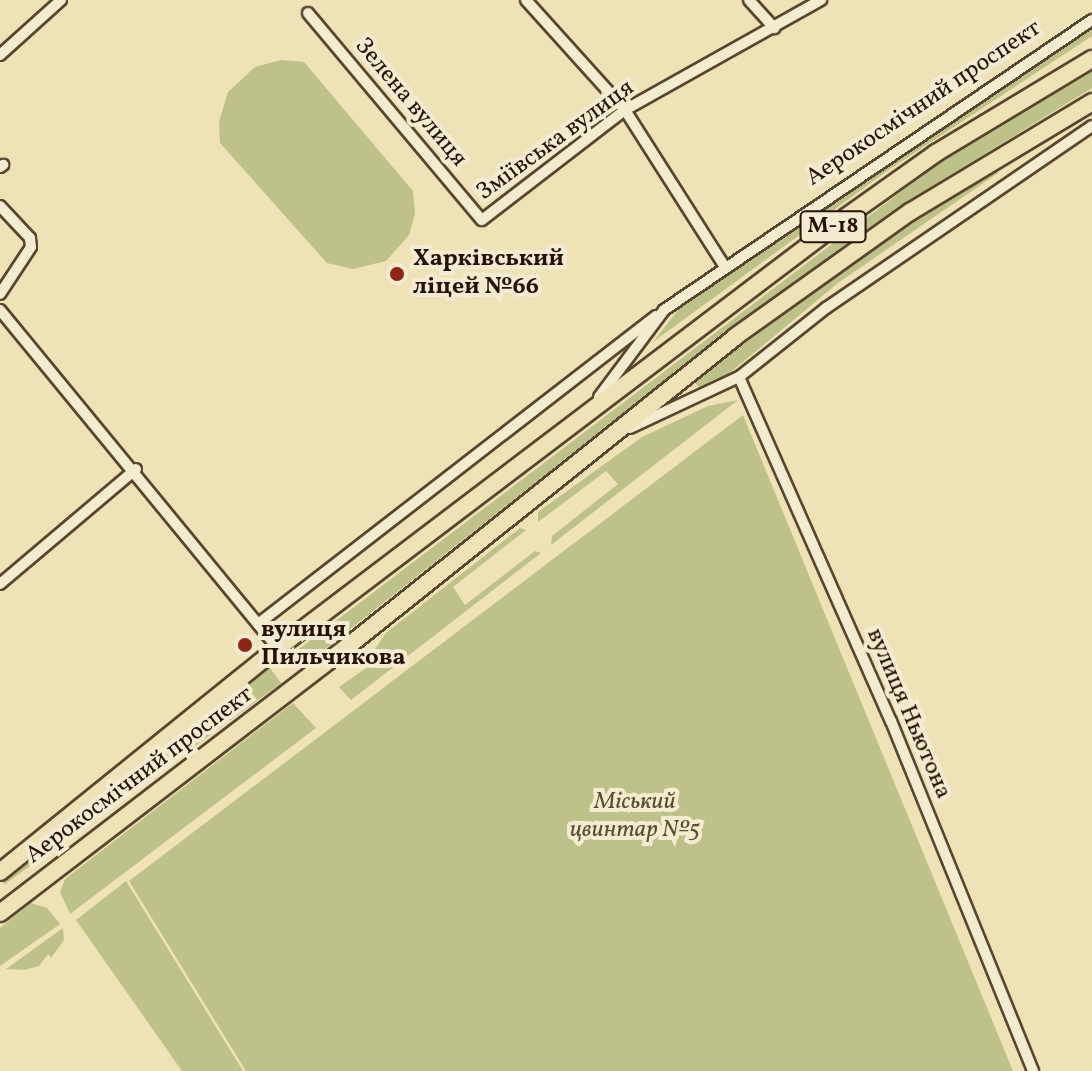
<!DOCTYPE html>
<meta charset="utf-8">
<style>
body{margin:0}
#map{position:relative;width:1092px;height:1071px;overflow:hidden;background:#eee2b6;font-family:Vollkorn,serif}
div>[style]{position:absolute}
.green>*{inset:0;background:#bec28a;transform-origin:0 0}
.roads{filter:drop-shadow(2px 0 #58462e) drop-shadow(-2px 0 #58462e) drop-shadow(0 2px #58462e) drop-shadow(0 -2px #58462e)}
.street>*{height:10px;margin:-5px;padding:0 5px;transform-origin:5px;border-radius:5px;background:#f4ecd0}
.primary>*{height:16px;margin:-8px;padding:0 8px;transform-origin:8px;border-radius:8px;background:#eee2b6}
.dots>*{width:22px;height:22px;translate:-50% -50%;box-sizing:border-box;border:4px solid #f4ecd0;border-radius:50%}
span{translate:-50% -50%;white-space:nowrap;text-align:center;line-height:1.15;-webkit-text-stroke:8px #f4ecd0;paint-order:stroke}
.shield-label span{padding:2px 6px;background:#f4ecd0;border:2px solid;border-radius:6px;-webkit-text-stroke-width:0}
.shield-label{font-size:22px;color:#261201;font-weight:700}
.street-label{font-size:24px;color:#261201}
.poi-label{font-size:24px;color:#261201;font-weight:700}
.left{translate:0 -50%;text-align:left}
.park-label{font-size:24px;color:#5b5031;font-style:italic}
</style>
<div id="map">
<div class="green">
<i style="clip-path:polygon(1092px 26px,1092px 36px,890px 169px,653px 342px,682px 305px)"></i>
<i style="clip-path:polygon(281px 60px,304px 62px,413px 191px,415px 214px,409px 235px,386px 261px,353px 269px,327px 263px,220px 143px,219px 122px,228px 92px,255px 67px)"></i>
<i style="clip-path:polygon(1092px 71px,1092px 88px,898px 207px,741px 320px,301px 668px,291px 655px,944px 159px)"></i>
<i style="clip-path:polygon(995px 168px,998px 173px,838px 283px,719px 382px,699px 388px,694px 381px,873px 249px)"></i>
<i style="clip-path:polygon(738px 400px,551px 545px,552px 536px,618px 484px,606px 471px,538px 522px,538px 512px,642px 437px,708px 406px)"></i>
<i style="clip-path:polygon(743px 415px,1013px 1071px,246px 1071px,129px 881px)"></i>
<i style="clip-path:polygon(520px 528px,526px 530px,453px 587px,465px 605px,535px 551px,541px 553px,351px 700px,339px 687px,379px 659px,375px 649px,386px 633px)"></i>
<i style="left:270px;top:668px;width:19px;height:342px;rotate:54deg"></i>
<i style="clip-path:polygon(293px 703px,316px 728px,70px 914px,60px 892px,65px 879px)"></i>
<i style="clip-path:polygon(126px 881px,243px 1071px,182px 1071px,76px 920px)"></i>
<i style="clip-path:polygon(31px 903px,47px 908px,60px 924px,0 966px,0 928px)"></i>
<i style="clip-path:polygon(63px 928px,64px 940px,51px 958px,48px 954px,39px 966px,24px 970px,6px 969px)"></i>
</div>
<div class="roads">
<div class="street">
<i style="left:526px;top:0;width:148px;rotate:48deg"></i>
<i style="left:625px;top:110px;width:186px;rotate:57.5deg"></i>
<i style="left:749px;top:0;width:38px;rotate:48deg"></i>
<i style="left:308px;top:13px;width:270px;rotate:50deg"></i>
<i style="left:482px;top:220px;width:180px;rotate:-37.6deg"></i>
<i style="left:625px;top:110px;width:225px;rotate:-29.3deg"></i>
<i style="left:0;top:55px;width:82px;rotate:-42deg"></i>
<i style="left:0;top:167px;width:4px;rotate:-34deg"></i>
<i style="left:0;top:206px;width:44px;rotate:46.8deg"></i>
<i style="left:30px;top:238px;width:9px;rotate:84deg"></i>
<i style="left:31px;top:247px;width:56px;rotate:123.4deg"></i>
<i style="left:0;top:310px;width:438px;rotate:50.6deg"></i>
<i style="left:739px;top:377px;width:376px;rotate:66.2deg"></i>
<i style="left:891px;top:721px;width:378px;rotate:67.9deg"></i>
<i style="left:599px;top:397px;width:109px;rotate:-53.2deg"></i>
<i style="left:664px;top:310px;width:517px;rotate:-34.12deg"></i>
<i style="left:630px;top:428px;width:120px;rotate:-25.1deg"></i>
<i style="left:739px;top:377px;width:111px;rotate:-38.4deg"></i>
<i style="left:826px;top:308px;width:322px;rotate:-34.4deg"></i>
<i style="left:0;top:584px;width:178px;rotate:-40.2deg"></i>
<i style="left:258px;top:624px;width:503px;rotate:-37.74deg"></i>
</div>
<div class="primary">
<i style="left:0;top:872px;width:357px;rotate:-38.9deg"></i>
<i style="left:278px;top:648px;width:713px;rotate:-37.19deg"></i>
<i style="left:846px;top:217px;width:110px;rotate:-35.4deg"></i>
<i style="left:936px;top:153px;width:182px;rotate:-31.1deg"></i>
<i style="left:0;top:913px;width:437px;rotate:-37.5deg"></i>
<i style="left:347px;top:647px;width:498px;rotate:-38.6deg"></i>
<i style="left:736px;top:336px;width:214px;rotate:-35.5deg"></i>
<i style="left:910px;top:212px;width:213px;rotate:-31.1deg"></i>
</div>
</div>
<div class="dots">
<i style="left:397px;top:274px;background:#8f2418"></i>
<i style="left:245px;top:645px;background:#8f2418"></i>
</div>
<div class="shield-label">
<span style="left:833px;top:227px">М-18</span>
</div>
<div class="street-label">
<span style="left:410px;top:103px;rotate:50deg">Зелена вулиця</span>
<span style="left:924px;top:104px;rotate:-34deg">Аерокосмічний проспект</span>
<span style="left:556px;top:141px;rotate:-36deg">Зміївська вулиця</span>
<span style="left:908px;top:714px;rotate:67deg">вулиця Ньютона</span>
<span style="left:140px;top:776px;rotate:-37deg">Аерокосмічний проспект</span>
</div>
<div class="poi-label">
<span class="left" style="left:413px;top:274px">Харківський<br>ліцей №66</span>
<span class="left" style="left:261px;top:645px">вулиця<br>Пильчикова</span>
</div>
<div class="park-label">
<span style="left:635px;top:817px">Міський<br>цвинтар №5</span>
</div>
</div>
